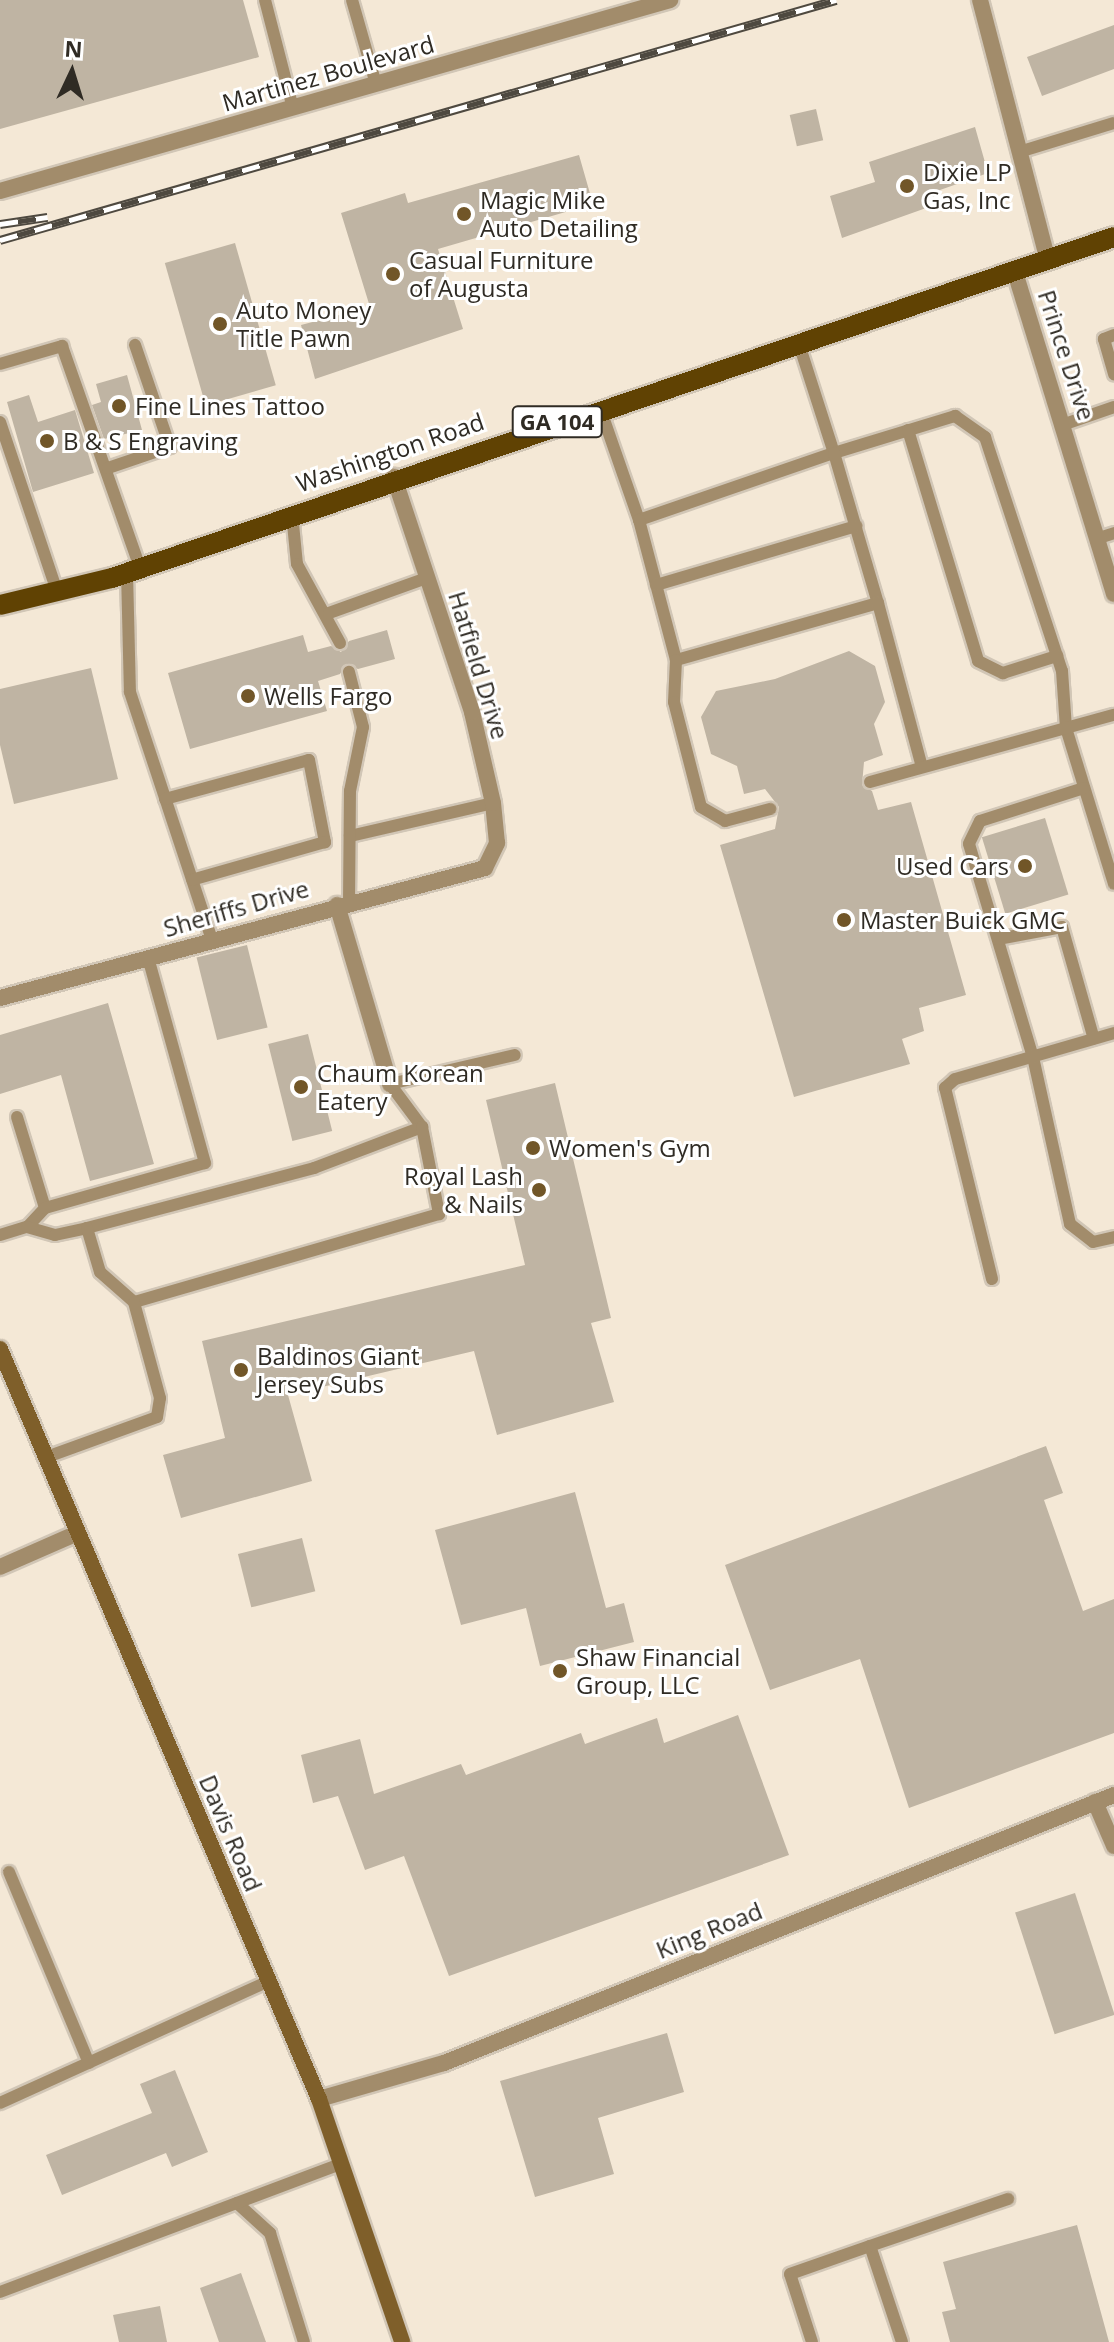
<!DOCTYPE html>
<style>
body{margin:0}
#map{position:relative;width:1114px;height:2342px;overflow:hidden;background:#f4e8d6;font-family:"Open Sans",sans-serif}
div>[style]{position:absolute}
.building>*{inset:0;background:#bfb4a3;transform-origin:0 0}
.roads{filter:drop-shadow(2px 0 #d1c6b6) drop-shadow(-2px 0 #d1c6b6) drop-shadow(0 2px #d1c6b6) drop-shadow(0 -2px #d1c6b6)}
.service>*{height:12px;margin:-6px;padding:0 6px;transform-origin:6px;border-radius:6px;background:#a28c6b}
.minor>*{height:16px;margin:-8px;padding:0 8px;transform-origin:8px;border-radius:8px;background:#a28c6b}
.secondary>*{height:16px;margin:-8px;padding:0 8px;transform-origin:8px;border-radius:8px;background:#7f5f2a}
.primary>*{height:20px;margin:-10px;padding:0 10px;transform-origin:10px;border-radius:10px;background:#604203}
.rail>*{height:9px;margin-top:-4.5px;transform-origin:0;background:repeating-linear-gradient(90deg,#fff 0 18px,#4e4940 0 36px);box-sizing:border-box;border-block:2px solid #4e4940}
.dots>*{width:22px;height:22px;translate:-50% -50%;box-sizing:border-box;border:4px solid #fff;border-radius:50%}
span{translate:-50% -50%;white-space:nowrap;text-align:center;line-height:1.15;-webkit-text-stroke:6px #fff;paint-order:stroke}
.shield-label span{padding:2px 6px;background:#fff;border:2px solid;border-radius:6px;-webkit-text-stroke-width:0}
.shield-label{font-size:22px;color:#2f2b24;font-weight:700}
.street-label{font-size:24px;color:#2f2b24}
.poi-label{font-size:24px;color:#2f2b24}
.left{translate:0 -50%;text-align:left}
.right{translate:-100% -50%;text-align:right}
.north{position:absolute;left:32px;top:32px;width:80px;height:80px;-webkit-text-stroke:6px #fff;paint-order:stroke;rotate:4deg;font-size:22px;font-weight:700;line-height:32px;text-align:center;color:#2f2b24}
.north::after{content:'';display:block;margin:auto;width:28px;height:36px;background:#2f2b24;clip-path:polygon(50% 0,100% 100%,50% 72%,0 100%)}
</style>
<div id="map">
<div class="building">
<i style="clip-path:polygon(0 0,243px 0,259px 57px,0 129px)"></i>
<i style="clip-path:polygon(1114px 25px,1114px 69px,1042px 96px,1027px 57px)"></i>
<i style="left:816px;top:109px;width:32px;height:27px;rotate:77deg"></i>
<i style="clip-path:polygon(975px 127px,988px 173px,940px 190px,943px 202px,842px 238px,830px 196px,875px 182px,869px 162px)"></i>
<i style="clip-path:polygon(579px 155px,593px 204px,438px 249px,463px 329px,315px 379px,301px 325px,370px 307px,341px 213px,405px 193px,408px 203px)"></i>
<i style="left:235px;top:243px;width:148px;height:73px;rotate:74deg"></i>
<i style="clip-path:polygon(127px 375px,142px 430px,104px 439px,92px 405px,101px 402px,96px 384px)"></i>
<i style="clip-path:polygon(29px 395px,38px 422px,75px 410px,94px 473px,33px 492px,7px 402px)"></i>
<i style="clip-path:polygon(387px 630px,395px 659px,358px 669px,346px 664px,340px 674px,318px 681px,327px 711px,190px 749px,168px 673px,303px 635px,308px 652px,331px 646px,341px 652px,349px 641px)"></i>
<i style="clip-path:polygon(849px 651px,875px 666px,885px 702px,874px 724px,883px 755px,864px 762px,862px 785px,872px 791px,878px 810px,911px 802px,966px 995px,919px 1008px,924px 1031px,902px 1039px,910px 1064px,794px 1097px,720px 845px,775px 829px,779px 807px,765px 789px,744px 794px,737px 766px,711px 754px,701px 717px,716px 691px,775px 679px)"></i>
<i style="clip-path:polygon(91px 668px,118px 779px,14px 804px,0 745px,0 689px)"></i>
<i style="left:1045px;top:818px;width:80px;height:66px;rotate:73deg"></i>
<i style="left:247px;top:945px;width:85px;height:52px;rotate:76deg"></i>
<i style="clip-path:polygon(108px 1003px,154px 1164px,90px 1181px,61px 1075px,0 1094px,0 1035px)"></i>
<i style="left:308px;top:1034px;width:100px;height:41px;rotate:76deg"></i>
<i style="clip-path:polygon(555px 1083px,611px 1318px,591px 1323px,614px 1402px,497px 1435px,474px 1351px,288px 1395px,312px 1481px,181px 1518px,163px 1455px,225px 1438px,202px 1341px,525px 1265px,486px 1100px)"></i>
<i style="clip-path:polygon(1046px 1446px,1063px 1493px,1044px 1500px,1083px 1611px,1114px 1599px,1114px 1733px,909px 1808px,860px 1659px,770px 1690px,725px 1565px)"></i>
<i style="clip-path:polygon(575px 1492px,606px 1608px,624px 1603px,634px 1642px,540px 1666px,526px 1608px,461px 1625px,435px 1530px)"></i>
<i style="left:302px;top:1538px;width:55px;height:66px;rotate:76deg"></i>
<i style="clip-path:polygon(738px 1715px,789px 1855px,449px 1976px,404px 1856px,365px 1870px,338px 1796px,313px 1803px,301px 1755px,360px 1739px,374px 1794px,461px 1764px,466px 1775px,581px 1733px,585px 1744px,657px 1718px,664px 1743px)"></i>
<i style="left:1075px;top:1893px;width:128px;height:63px;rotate:72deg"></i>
<i style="clip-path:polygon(667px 2033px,684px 2092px,598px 2118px,614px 2174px,535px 2197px,500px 2081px)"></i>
<i style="clip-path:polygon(175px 2070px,208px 2152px,172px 2167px,166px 2153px,62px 2195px,46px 2155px,152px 2113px,140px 2084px)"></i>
<i style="clip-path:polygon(1077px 2225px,1109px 2342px,950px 2342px,942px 2312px,956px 2309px,943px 2262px)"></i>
<i style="clip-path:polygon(241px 2273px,266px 2342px,219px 2342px,200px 2288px)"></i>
<i style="clip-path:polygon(160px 2306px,167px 2342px,119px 2342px,113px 2315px)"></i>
</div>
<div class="roads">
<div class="service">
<i style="left:265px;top:0;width:112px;rotate:75.5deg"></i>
<i style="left:352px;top:0;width:87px;rotate:74.1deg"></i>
<i style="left:1019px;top:152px;width:99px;rotate:-17deg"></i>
<i style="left:1114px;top:335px;width:11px;rotate:158deg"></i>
<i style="left:1104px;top:339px;width:37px;rotate:74deg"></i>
<i style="left:798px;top:341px;width:118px;rotate:72.2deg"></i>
<i style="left:834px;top:453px;width:127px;rotate:-17deg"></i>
<i style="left:955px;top:416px;width:37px;rotate:35deg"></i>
<i style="left:985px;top:437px;width:246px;rotate:71.8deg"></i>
<i style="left:1062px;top:671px;width:57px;rotate:86deg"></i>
<i style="left:1066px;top:728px;width:163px;rotate:72.9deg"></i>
<i style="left:0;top:364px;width:65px;rotate:-16.2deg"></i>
<i style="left:62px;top:346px;width:235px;rotate:70.6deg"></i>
<i style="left:600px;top:408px;width:119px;rotate:70.8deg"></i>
<i style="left:639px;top:520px;width:206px;rotate:-19deg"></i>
<i style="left:834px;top:453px;width:156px;rotate:73.7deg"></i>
<i style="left:878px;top:603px;width:210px;rotate:164.2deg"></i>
<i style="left:676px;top:660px;width:145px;rotate:-104.8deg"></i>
<i style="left:0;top:422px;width:178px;rotate:71.4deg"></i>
<i style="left:1065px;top:424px;width:52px;rotate:-19.1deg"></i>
<i style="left:908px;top:430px;width:241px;rotate:73.1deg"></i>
<i style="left:978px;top:661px;width:28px;rotate:26deg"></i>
<i style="left:1003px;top:673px;width:57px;rotate:-17.5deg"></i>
<i style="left:108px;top:468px;width:65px;rotate:-18.7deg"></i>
<i style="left:170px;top:447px;width:108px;rotate:-108.9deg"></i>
<i style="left:292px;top:514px;width:50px;rotate:84.3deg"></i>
<i style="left:297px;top:564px;width:90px;rotate:61.4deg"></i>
<i style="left:1096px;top:539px;width:19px;rotate:-18deg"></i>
<i style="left:127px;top:572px;width:120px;rotate:88.6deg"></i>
<i style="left:130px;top:692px;width:261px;rotate:71.7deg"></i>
<i style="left:656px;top:585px;width:209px;rotate:-16.4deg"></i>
<i style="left:878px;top:603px;width:167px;rotate:75deg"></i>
<i style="left:329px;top:613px;width:104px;rotate:-19.7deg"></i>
<i style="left:676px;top:660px;width:42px;rotate:92.7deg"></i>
<i style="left:674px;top:702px;width:108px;rotate:75.6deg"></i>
<i style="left:701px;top:807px;width:28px;rotate:30deg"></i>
<i style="left:725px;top:821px;width:47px;rotate:-14.9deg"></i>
<i style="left:870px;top:782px;width:253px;rotate:-15.4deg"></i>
<i style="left:1084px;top:788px;width:109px;rotate:162.4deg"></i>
<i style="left:980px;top:821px;width:25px;rotate:116deg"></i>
<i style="left:969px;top:844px;width:222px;rotate:73.3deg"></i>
<i style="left:1033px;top:1057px;width:171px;rotate:77.5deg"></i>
<i style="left:1070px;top:1224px;width:29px;rotate:38deg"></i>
<i style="left:1093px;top:1242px;width:22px;rotate:-13deg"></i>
<i style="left:165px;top:799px;width:149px;rotate:-15.2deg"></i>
<i style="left:309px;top:760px;width:84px;rotate:79deg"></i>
<i style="left:325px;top:842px;width:138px;rotate:164.1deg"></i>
<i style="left:350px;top:836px;width:147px;rotate:-13deg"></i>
<i style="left:349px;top:903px;width:112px;rotate:-89.5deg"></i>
<i style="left:350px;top:791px;width:65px;rotate:-78.5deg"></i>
<i style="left:363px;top:727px;width:57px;rotate:-104.3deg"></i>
<i style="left:998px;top:939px;width:65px;rotate:-10.6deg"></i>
<i style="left:1062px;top:927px;width:116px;rotate:74.1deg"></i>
<i style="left:17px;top:1117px;width:95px;rotate:72.9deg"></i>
<i style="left:45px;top:1208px;width:26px;rotate:133deg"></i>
<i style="left:422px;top:1127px;width:54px;rotate:-126.7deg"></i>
<i style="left:390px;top:1084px;width:128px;rotate:-13.1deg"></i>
<i style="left:45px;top:1208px;width:166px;rotate:-15.7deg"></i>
<i style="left:205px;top:1163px;width:213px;rotate:-105.5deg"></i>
<i style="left:0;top:1235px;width:28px;rotate:-17deg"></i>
<i style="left:27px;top:1227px;width:29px;rotate:16deg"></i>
<i style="left:55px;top:1235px;width:33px;rotate:-12deg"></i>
<i style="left:87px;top:1228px;width:235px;rotate:-14.8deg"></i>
<i style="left:314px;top:1168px;width:116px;rotate:-20.8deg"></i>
<i style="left:422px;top:1127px;width:89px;rotate:78.9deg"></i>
<i style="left:439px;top:1214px;width:317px;rotate:163.9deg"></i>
<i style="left:134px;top:1302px;width:45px;rotate:-138.6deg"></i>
<i style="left:100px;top:1272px;width:46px;rotate:-106.5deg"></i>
<i style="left:992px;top:1279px;width:197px;rotate:-103.8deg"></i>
<i style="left:945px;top:1088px;width:13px;rotate:-42deg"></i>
<i style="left:955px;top:1079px;width:166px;rotate:-16.1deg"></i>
<i style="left:44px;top:1458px;width:120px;rotate:-19.9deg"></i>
<i style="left:157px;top:1417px;width:19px;rotate:-81deg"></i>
<i style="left:160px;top:1398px;width:99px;rotate:-105.2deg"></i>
<i style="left:9px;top:1872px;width:207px;rotate:67.3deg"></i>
<i style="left:0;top:2103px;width:295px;rotate:-24.4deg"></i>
<i style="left:237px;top:2203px;width:45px;rotate:42.3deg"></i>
<i style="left:270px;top:2233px;width:114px;rotate:72.7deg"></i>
<i style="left:0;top:2292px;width:364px;rotate:-20.6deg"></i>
<i style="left:812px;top:2342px;width:71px;rotate:-107.9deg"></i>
<i style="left:790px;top:2274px;width:85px;rotate:-19.3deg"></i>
<i style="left:902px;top:2342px;width:101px;rotate:-108.4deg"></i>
<i style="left:870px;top:2246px;width:146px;rotate:-18.8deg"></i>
</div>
<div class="minor">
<i style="left:980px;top:0;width:270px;rotate:75.4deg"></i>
<i style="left:0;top:191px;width:697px;rotate:-15.91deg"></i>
<i style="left:1014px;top:269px;width:340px;rotate:72.9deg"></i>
<i style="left:337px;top:905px;width:187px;rotate:73.5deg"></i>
<i style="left:0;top:998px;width:502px;rotate:-15deg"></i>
<i style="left:485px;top:868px;width:28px;rotate:-64deg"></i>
<i style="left:497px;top:843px;width:40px;rotate:-95.7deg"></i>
<i style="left:493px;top:803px;width:93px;rotate:-103deg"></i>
<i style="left:472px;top:712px;width:248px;rotate:-108.4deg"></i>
<i style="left:0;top:1567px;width:82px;rotate:-23.7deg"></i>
<i style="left:1095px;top:1802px;width:48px;rotate:66.6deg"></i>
<i style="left:319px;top:2099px;width:130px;rotate:-16.1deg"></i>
<i style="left:444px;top:2063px;width:722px;rotate:-21.8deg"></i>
</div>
<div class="secondary">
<i style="left:0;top:1349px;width:815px;rotate:66.96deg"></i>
<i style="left:319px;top:2099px;width:257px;rotate:71.1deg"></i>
</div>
<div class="primary">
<i style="left:0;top:605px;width:115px;rotate:-13.6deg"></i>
<i style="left:112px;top:578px;width:1058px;rotate:-18.79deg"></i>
</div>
</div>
<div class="rail">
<i style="left:0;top:224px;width:48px;rotate:-8.5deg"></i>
<i style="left:0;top:240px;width:870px;rotate:-16.02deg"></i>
</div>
<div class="dots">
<i style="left:907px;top:186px;background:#715628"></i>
<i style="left:464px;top:214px;background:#715628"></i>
<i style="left:393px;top:274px;background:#715628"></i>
<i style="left:220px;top:324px;background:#715628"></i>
<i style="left:119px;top:406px;background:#715628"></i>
<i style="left:47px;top:441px;background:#715628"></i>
<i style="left:248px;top:696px;background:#715628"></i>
<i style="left:1025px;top:866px;background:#715628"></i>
<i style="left:844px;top:920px;background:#715628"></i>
<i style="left:301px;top:1087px;background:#715628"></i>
<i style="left:533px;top:1148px;background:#715628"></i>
<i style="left:539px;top:1190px;background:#715628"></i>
<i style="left:241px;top:1370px;background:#715628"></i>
<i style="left:560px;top:1671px;background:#715628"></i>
</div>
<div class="shield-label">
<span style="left:557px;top:422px">GA 104</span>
</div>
<div class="street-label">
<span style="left:328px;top:73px;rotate:-16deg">Martinez Boulevard</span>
<span style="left:1067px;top:355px;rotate:72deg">Prince Drive</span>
<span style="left:390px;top:452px;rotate:-19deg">Washington Road</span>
<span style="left:479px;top:665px;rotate:73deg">Hatfield Drive</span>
<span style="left:236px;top:908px;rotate:-16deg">Sheriffs Drive</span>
<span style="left:231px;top:1833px;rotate:67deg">Davis Road</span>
<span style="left:709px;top:1930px;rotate:-22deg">King Road</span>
</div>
<div class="poi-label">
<span class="left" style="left:923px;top:186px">Dixie LP<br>Gas, Inc</span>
<span class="left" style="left:480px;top:214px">Magic Mike<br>Auto Detailing</span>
<span class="left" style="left:409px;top:274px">Casual Furniture<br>of Augusta</span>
<span class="left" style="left:236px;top:324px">Auto Money<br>Title Pawn</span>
<span class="left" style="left:135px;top:406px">Fine Lines Tattoo</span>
<span class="left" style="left:63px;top:441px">B &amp; S Engraving</span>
<span class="left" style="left:264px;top:696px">Wells Fargo</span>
<span class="right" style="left:1009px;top:866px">Used Cars</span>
<span class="left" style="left:860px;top:920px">Master Buick GMC</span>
<span class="left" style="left:317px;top:1087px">Chaum Korean<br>Eatery</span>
<span class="left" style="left:549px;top:1148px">Women's Gym</span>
<span class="right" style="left:523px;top:1190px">Royal Lash<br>&amp; Nails</span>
<span class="left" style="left:257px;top:1370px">Baldinos Giant<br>Jersey Subs</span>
<span class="left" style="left:576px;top:1671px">Shaw Financial<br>Group, LLC</span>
</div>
<div class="north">N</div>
</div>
